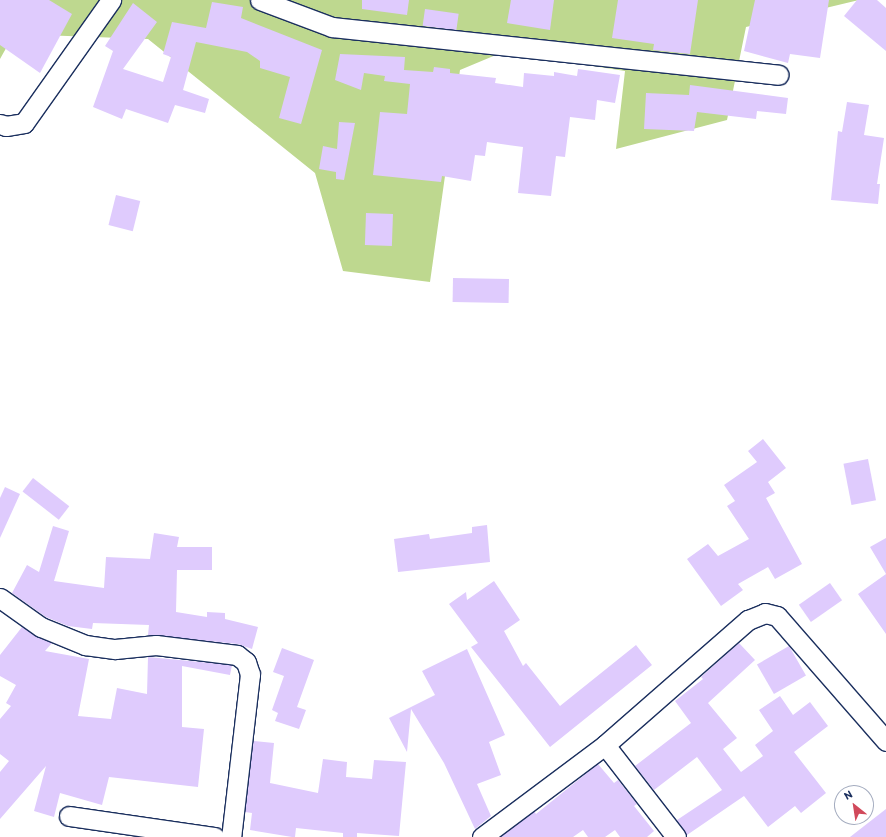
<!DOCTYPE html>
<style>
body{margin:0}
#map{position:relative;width:886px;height:837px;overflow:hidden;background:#fff;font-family:Itim,sans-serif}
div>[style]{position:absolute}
.green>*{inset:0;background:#bed88f}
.building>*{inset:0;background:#dfcbfd;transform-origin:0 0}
.roads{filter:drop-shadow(1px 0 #1b2f5e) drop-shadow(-1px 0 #1b2f5e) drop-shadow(0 1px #1b2f5e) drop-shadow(0 -1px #1b2f5e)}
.street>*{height:19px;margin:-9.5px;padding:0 9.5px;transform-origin:9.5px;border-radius:9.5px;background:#fff}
span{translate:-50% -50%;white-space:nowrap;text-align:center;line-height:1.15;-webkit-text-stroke:3px #fff;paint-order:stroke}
.north{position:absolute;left:834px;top:785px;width:40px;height:40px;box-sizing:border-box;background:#fff;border:1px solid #a4acbf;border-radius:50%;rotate:330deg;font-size:11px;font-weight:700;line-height:16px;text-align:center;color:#1b2f5e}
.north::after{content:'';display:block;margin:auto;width:14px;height:18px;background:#d1495b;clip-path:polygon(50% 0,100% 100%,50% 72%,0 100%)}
</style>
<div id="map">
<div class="green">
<i style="clip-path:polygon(0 0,859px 0,746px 27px,727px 120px,616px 149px,625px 71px,503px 52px,460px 70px,430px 282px,343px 271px,315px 173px,148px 39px,14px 34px,0 59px)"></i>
</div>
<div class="building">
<i style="clip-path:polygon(0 0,49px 0,72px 14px,40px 73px,0 45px)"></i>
<i style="clip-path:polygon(362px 0,409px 0,407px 15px,362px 9px)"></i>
<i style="clip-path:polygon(511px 0,554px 0,550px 30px,507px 23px)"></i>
<i style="clip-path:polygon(618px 0,698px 0,690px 54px,653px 50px,654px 44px,612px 38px)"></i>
<i style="clip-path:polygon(755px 0,829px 0,820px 58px,790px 54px,788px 63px,744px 51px)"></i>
<i style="clip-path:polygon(857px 0,877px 0,886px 8px,886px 51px,844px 16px)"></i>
<i style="clip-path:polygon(212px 2px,243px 7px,241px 18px,322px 50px,301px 124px,279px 118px,290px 77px,260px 68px,260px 61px,247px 52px,196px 42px,183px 90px,209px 99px,205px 113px,175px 105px,168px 123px,126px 109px,122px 119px,93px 107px,113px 51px,105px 46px,133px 3px,157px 22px,123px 69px,163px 82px,171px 57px,163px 54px,172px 22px,206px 28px)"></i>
<i style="left:425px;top:9px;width:34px;height:17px;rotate:8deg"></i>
<i style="clip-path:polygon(340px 54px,405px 57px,404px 70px,433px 72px,434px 67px,450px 69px,450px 73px,496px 78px,495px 83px,523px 87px,524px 73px,554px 76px,554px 72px,577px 76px,578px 69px,620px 75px,615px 103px,597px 100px,595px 120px,570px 117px,565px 157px,556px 156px,551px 196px,518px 193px,523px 147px,487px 142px,485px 156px,475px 155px,471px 181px,442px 176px,441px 182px,373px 175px,380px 112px,407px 114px,410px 84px,384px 81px,385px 76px,364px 73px,361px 90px,335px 80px)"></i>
<i style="clip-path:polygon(690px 85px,788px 98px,786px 114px,757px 111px,756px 119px,697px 112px,694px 131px,644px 129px,646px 93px,689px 95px)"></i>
<i style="clip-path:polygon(847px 102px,869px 105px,864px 135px,884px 138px,877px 184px,880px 184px,878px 204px,831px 200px,838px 131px,842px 132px)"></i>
<i style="clip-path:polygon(339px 122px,355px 123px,344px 180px,336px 179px,336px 172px,319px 169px,323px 146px,337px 149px)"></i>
<i style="left:116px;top:195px;width:25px;height:31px;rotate:14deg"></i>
<i style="left:366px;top:213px;width:27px;height:32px;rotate:2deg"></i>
<i style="left:453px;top:278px;width:56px;height:24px;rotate:1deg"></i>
<i style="clip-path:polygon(763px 439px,786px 468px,768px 482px,775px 493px,766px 498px,802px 564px,775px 579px,768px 567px,738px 584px,743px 590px,721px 606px,687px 559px,708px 544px,718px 556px,749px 539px,727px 506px,735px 501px,724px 485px,757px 462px,748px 451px)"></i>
<i style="left:868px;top:459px;width:42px;height:25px;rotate:79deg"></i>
<i style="left:33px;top:478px;width:46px;height:17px;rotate:38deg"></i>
<i style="clip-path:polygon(5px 487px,20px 494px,0 538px,0 498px)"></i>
<i style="clip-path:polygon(487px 525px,490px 562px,398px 572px,394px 539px,429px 534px,430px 539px,472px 533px,472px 527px)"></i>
<i style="clip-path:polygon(53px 526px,69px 531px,54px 581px,104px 588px,106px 557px,150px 559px,154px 533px,179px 537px,177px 547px,212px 547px,212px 570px,177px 570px,176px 612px,207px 617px,207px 612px,225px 613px,225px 619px,258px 627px,252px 649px,238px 644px,148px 635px,149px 625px,93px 623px,92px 629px,68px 626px,46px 617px,12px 593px,27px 565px,39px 572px)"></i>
<i style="clip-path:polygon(886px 538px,886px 634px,858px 594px,886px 574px,870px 547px)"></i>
<i style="clip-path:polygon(494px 581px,520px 620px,504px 631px,523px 666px,526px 663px,560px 706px,636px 645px,652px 665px,550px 747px,471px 647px,478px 643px,449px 604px,466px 592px,467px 600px)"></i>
<i style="left:830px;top:583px;width:21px;height:38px;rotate:55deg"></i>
<i style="clip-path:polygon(22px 627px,52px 643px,45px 651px,89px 659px,78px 716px,111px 719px,117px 688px,147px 694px,148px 657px,232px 665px,230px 675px,182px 666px,182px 727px,204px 729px,198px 787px,109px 777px,102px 805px,60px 793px,54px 817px,34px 811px,46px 766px,0 819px,0 772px,9px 761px,0 754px,0 719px,11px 706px,6px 703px,16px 685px,0 676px,0 655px)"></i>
<i style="clip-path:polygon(739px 643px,755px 660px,708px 703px,737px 738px,723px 749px,741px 772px,763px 756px,755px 745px,773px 731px,759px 710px,780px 696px,793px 715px,810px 702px,828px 726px,794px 752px,826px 793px,801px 813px,795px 806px,768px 827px,744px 796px,687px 835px,677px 820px,722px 790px,697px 757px,654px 790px,635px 766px,691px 723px,675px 701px,703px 679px,701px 677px)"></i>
<i style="left:789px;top:646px;width:34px;height:37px;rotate:60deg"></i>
<i style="clip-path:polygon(282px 648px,314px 660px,297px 707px,306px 710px,299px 729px,275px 721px,278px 713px,272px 710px,284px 676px,273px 672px)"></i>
<i style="clip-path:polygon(467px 649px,505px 735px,489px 742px,501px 775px,477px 784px,491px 816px,475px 829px,444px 763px,411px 709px,407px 752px,389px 718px,435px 695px,422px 671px)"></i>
<i style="clip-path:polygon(253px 741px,274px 743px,270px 783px,318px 793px,323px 759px,347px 762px,346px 777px,372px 779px,374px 760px,406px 762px,399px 836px,357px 833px,357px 837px,343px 837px,343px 833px,296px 828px,295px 837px,292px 837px,250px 830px,252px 813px,245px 812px)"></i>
<i style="clip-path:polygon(598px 764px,614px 783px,618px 780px,637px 804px,634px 806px,654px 831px,647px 837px,620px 837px,615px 830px,605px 837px,588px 837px,583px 830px,573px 837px,500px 837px,534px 811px,536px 814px)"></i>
<i style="clip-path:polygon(886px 809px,886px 837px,850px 837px)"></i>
</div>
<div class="roads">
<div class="street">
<i style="left:260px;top:0;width:77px;rotate:20.6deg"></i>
<i style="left:332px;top:27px;width:449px;rotate:6.1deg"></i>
<i style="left:0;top:124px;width:6px;rotate:18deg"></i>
<i style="left:6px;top:126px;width:18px;rotate:-9deg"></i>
<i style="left:24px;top:123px;width:151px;rotate:-54.7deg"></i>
<i style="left:0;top:598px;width:50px;rotate:35.3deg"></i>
<i style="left:41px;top:627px;width:48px;rotate:22.2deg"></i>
<i style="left:85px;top:645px;width:30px;rotate:8deg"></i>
<i style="left:115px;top:649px;width:41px;rotate:-5.6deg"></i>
<i style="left:156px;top:645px;width:82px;rotate:7deg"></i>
<i style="left:237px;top:655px;width:11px;rotate:38deg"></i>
<i style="left:246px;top:662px;width:13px;rotate:72deg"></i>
<i style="left:250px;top:674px;width:164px;rotate:96.6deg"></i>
<i style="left:605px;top:745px;width:116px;rotate:52.3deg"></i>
<i style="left:69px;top:816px;width:147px;rotate:8.2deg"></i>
<i style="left:482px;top:837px;width:154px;rotate:-36.8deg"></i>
<i style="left:605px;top:745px;width:190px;rotate:-41.2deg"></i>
<i style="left:748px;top:620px;width:18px;rotate:-22deg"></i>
<i style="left:765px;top:613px;width:12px;rotate:14deg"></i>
<i style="left:777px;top:616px;width:166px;rotate:48.9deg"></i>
</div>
</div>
<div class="north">N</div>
</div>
